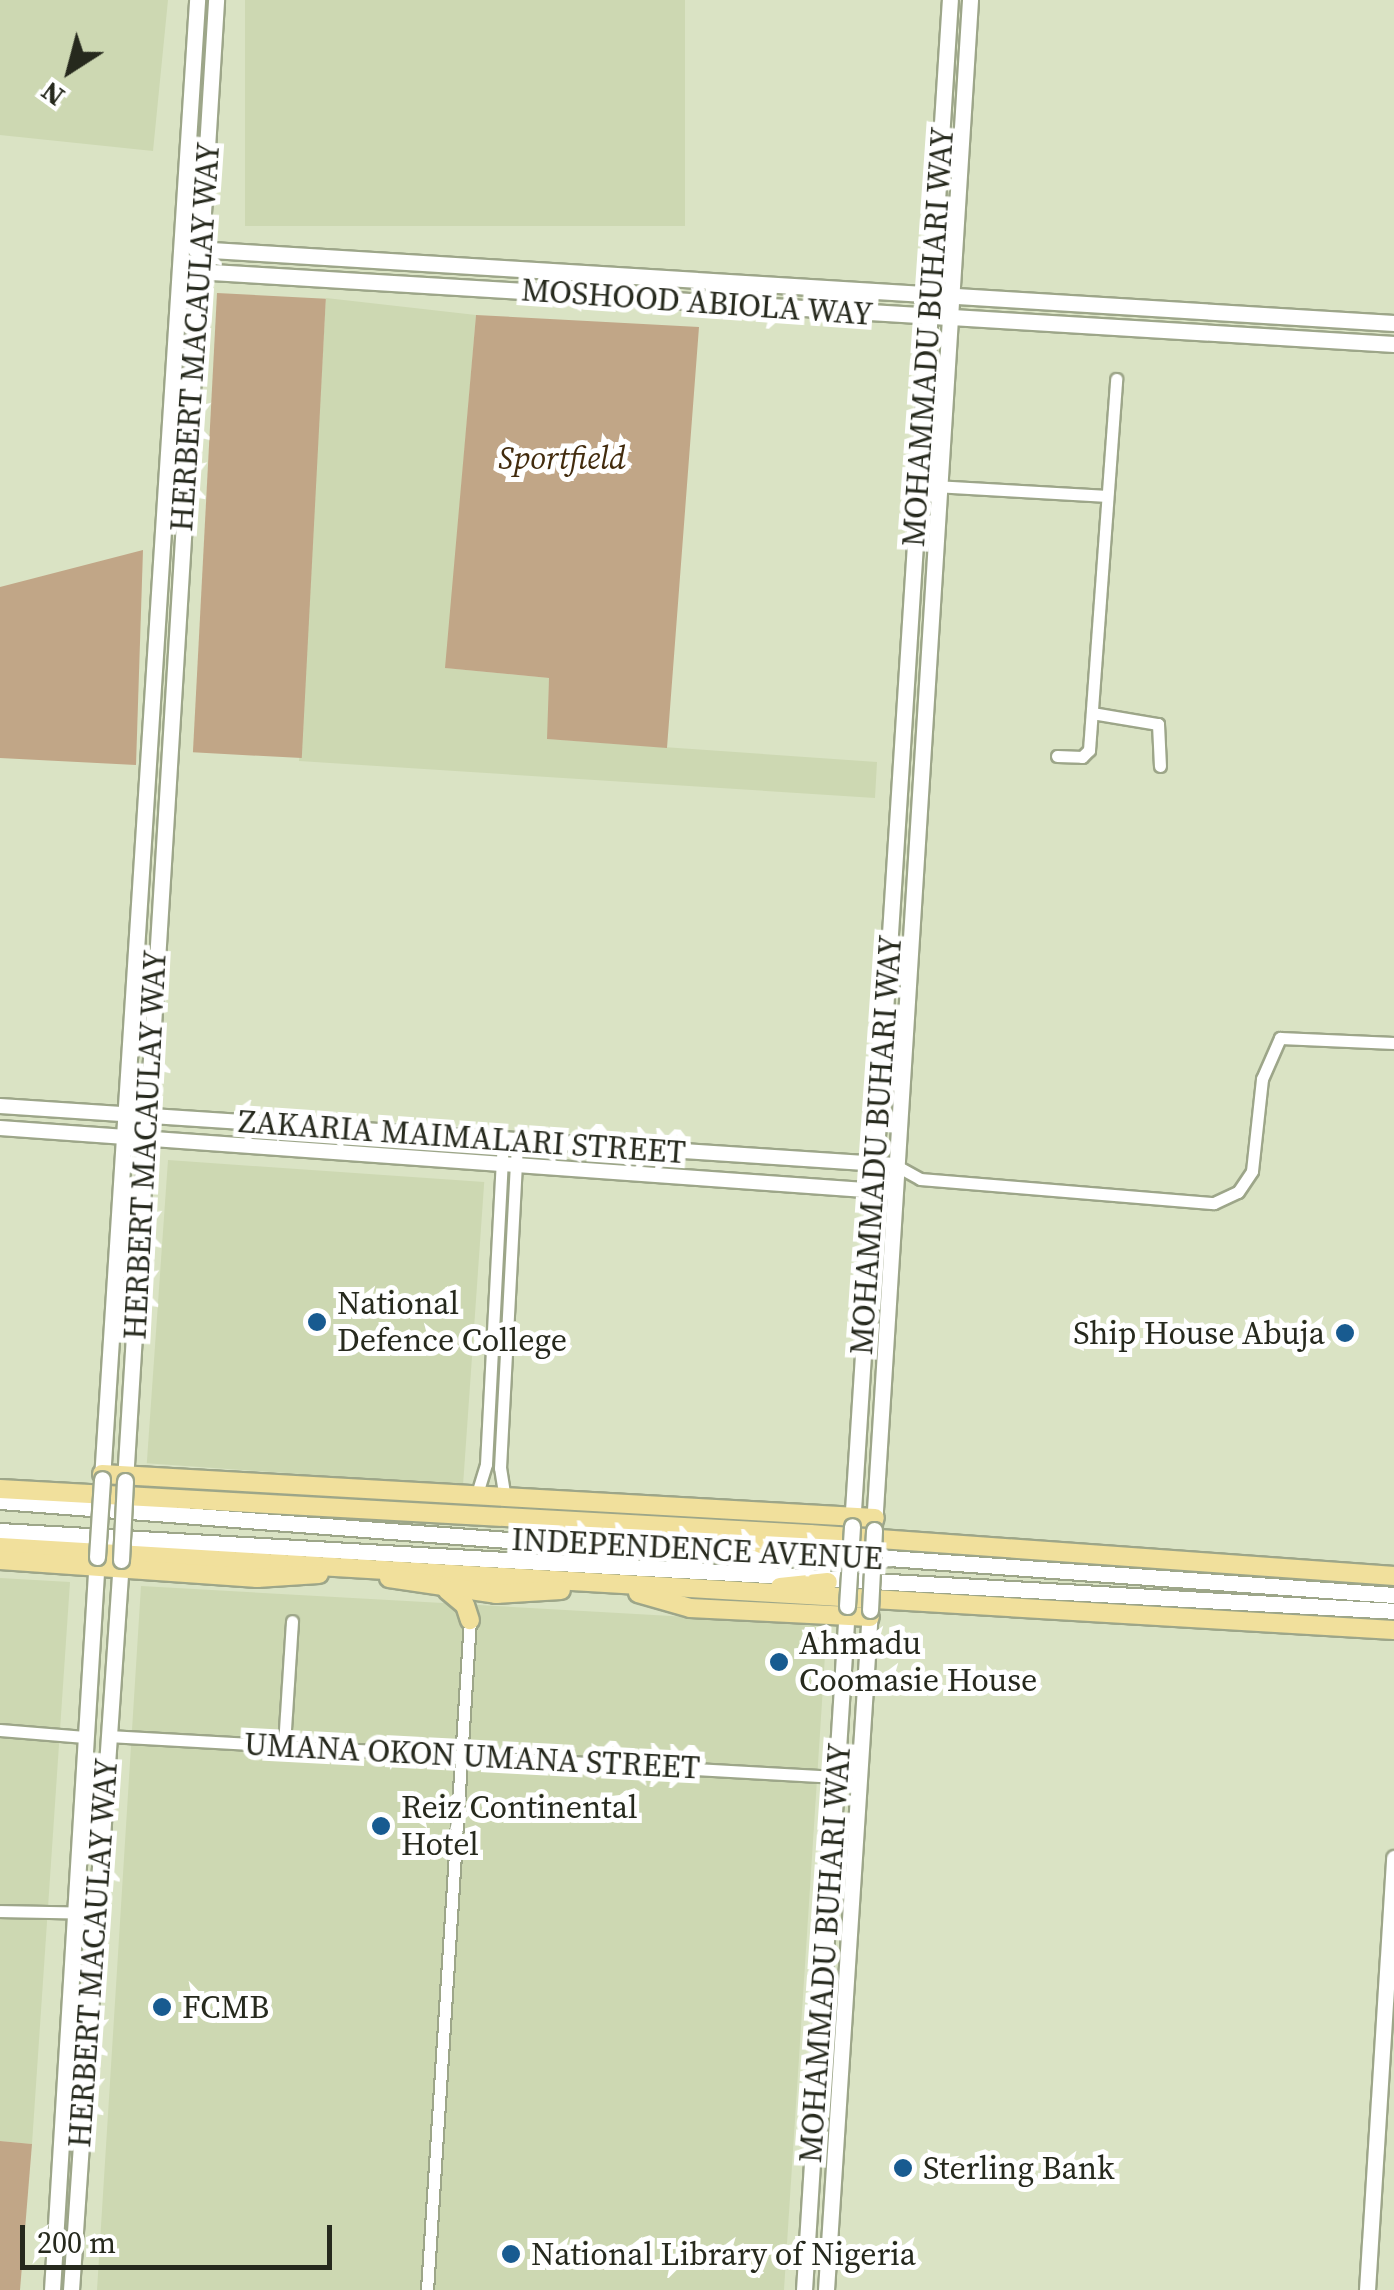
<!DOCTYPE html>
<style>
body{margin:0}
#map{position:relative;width:1394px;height:2290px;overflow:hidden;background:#dae3c4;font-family:"Source Serif 4",serif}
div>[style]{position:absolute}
.built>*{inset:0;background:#cdd8b2;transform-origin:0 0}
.green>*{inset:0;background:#c1a687;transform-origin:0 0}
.roads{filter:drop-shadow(2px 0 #9da689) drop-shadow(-2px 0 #9da689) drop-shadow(0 2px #9da689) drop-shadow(0 -2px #9da689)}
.minor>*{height:11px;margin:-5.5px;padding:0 5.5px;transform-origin:5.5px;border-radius:5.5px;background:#fff}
.tertiary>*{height:14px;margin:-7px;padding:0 7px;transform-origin:7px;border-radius:7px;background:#fff}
.secondary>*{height:15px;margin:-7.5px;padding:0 7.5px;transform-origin:7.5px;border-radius:7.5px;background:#fff}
.primary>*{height:18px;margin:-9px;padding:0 9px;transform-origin:9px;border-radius:9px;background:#f1e09c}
.bridges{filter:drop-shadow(2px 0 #9da689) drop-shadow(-2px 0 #9da689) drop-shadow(0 2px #9da689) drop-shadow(0 -2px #9da689)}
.secondary-bridge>*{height:15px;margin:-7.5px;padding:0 7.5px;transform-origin:7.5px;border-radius:7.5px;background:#fff}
.dots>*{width:28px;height:28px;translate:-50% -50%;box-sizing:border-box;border:5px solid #fff;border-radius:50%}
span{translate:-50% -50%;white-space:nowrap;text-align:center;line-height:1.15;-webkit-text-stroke:10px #fff;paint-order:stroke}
.street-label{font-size:32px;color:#26291d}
.park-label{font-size:32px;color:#422b0d;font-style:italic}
.poi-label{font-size:32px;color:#26291d}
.left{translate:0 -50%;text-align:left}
.right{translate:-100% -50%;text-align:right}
.north{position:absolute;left:20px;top:20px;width:100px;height:100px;-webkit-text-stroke:8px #fff;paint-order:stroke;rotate:216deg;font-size:28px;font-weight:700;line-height:40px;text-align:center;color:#26291d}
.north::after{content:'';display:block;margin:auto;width:35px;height:45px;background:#26291d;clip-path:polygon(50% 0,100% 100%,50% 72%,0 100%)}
.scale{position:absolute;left:20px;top:2225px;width:312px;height:45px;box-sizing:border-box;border:5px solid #26291d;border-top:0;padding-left:12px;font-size:30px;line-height:35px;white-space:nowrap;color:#26291d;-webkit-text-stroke:8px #fff;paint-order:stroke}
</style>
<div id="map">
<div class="built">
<i style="clip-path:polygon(0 0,168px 0,153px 151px,0 135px)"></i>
<i style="left:245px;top:0;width:440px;height:226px"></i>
<i style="clip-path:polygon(326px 298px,476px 315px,446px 668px,549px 678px,548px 739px,877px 762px,875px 798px,299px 761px)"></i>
<i style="left:168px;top:1160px;width:317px;height:304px;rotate:4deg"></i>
<i style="clip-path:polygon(0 1578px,70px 1582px,32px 2144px,0 2141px)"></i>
<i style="clip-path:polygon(141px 1586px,813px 1624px,826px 1640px,784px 2290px,97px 2290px)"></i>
</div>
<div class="green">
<i style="left:217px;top:293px;width:109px;height:460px;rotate:3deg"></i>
<i style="clip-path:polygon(476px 315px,699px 327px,667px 748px,547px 739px,549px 678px,445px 668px)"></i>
<i style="clip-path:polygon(143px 550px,136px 765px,0 758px,0 587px)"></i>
<i style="clip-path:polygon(0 2141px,32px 2144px,20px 2290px,0 2290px)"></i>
</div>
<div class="roads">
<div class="minor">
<i style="left:918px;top:485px;width:189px;rotate:3.3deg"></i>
<i style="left:1092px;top:713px;width:67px;rotate:9.5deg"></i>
<i style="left:1158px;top:724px;width:42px;rotate:87.3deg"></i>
<i style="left:1057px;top:756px;width:25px;rotate:2deg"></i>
<i style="left:1082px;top:757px;width:10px;rotate:-45deg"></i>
<i style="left:1089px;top:750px;width:372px;rotate:-85.8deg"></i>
<i style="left:895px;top:1165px;width:29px;rotate:29deg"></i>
<i style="left:920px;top:1179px;width:295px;rotate:4.7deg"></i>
<i style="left:1214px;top:1203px;width:26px;rotate:-25deg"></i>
<i style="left:1238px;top:1192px;width:25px;rotate:-56deg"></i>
<i style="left:1252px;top:1171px;width:93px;rotate:-83.8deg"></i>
<i style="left:1262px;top:1079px;width:45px;rotate:-66.3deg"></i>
<i style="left:1280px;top:1038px;width:114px;rotate:2.5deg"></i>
<i style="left:476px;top:1497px;width:34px;rotate:-73deg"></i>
<i style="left:486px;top:1464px;width:324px;rotate:-87deg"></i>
<i style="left:505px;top:1499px;width:31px;rotate:-99deg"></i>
<i style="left:500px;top:1468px;width:327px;rotate:-87deg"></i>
<i style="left:0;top:1730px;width:85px;rotate:4.7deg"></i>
<i style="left:108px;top:1736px;width:730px;rotate:3.22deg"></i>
<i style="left:284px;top:1745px;width:124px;rotate:-86.3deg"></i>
<i style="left:0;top:1911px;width:95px;rotate:1.2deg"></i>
<i style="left:427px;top:2290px;width:671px;rotate:-86.33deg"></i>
</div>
<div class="tertiary">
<i style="left:0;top:1106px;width:897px;rotate:3.77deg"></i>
<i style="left:0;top:1128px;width:895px;rotate:4.1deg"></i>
</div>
<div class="secondary">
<i style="left:195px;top:249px;width:1201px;rotate:3.53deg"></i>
<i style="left:195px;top:271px;width:1201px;rotate:3.48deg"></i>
<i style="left:102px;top:1479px;width:1482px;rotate:-86.32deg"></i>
<i style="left:125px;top:1481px;width:1484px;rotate:-86.48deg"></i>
<i style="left:0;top:1501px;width:627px;rotate:4.39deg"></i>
<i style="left:625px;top:1549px;width:264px;rotate:2deg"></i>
<i style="left:889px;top:1558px;width:506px;rotate:4.19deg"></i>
<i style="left:852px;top:1526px;width:1529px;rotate:-86.33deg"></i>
<i style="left:874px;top:1526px;width:1529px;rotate:-86.4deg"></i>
<i style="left:0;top:1531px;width:1396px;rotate:3.28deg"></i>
<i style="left:52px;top:2290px;width:734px;rotate:-86.49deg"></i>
<i style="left:71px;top:2290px;width:731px;rotate:-86.08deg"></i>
<i style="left:804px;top:2290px;width:685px;rotate:-86.4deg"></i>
<i style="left:826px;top:2290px;width:681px;rotate:-86.3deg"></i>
<i style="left:1367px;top:2290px;width:433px;rotate:-86.4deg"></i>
</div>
<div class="primary">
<i style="left:102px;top:1474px;width:774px;rotate:3.26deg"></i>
<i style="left:0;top:1489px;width:811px;rotate:3.18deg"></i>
<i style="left:810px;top:1534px;width:586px;rotate:4.11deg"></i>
<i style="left:741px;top:1536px;width:49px;rotate:21.4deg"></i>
<i style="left:0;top:1547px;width:1396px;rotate:3.41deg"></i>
<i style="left:0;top:1560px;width:258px;rotate:4deg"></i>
<i style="left:257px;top:1578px;width:62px;rotate:-3.7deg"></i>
<i style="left:389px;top:1578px;width:108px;rotate:8.5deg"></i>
<i style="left:496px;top:1594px;width:65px;rotate:-3.5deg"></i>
<i style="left:780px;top:1587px;width:48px;rotate:-5.9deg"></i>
<i style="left:447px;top:1590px;width:23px;rotate:40deg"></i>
<i style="left:465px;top:1605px;width:16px;rotate:72deg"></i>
<i style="left:638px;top:1593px;width:54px;rotate:16.1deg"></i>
<i style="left:690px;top:1608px;width:180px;rotate:2.9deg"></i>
</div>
</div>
<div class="bridges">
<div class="secondary-bridge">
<i style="left:97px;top:1557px;width:78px;rotate:-86.3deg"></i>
<i style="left:121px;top:1560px;width:79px;rotate:-87.1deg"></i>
<i style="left:847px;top:1606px;width:80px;rotate:-86.4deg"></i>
<i style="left:870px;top:1610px;width:80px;rotate:-87.1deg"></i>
</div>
</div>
<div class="dots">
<i style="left:317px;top:1322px;background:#185b90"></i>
<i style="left:1345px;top:1333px;background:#185b90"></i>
<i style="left:779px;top:1662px;background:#185b90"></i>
<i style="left:381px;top:1826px;background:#185b90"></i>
<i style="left:162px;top:2007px;background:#185b90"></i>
<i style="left:903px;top:2168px;background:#185b90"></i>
<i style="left:511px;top:2254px;background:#185b90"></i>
</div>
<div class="street-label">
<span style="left:697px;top:302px;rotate:4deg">MOSHOOD ABIOLA WAY</span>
<span style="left:195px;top:337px;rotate:-86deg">HERBERT MACAULAY WAY</span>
<span style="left:928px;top:337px;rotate:-86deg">MOHAMMADU BUHARI WAY</span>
<span style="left:462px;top:1137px;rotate:4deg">ZAKARIA MAIMALARI STREET</span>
<span style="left:145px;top:1145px;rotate:-87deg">HERBERT MACAULAY WAY</span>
<span style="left:876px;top:1145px;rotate:-86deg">MOHAMMADU BUHARI WAY</span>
<span style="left:697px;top:1549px;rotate:3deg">INDEPENDENCE AVENUE</span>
<span style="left:472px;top:1756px;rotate:3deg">UMANA OKON UMANA STREET</span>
<span style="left:93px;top:1953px;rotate:-86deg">HERBERT MACAULAY WAY</span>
<span style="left:825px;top:1953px;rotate:-86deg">MOHAMMADU BUHARI WAY</span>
</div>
<div class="park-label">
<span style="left:562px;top:458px">Sportfield</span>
</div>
<div class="poi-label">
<span class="left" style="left:337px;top:1322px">National<br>Defence College</span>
<span class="right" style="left:1325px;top:1333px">Ship House Abuja</span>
<span class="left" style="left:799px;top:1662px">Ahmadu<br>Coomasie House</span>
<span class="left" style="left:401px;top:1826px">Reiz Continental<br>Hotel</span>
<span class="left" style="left:182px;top:2007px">FCMB</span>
<span class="left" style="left:923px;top:2168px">Sterling Bank</span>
<span class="left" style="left:531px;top:2254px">National Library of Nigeria</span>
</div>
<div class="north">N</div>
<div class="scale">200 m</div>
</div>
